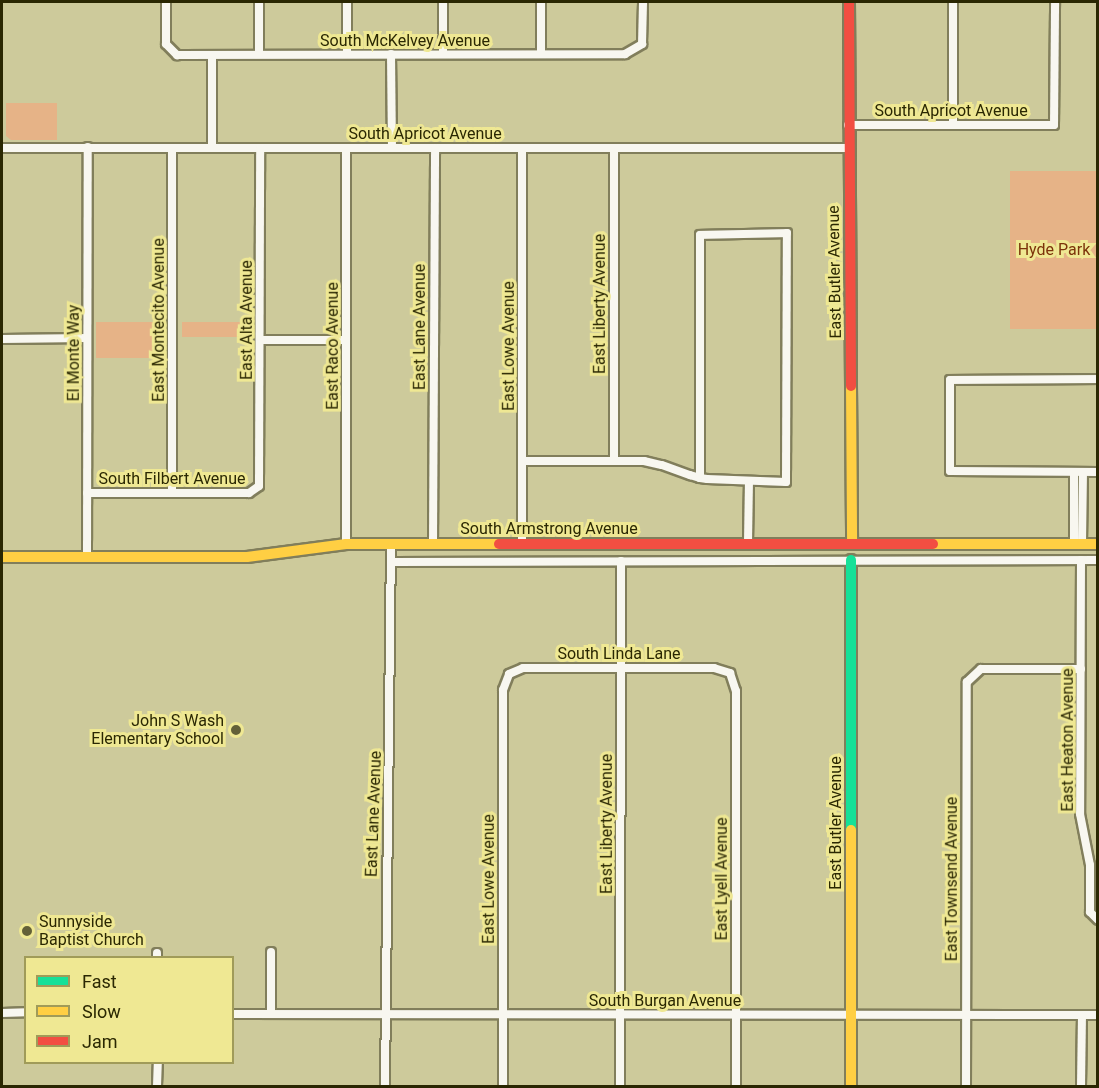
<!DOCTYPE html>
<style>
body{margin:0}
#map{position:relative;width:1099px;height:1088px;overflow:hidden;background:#cdca9b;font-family:Roboto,sans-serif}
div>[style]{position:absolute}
.green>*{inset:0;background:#e6b387;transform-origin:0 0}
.roads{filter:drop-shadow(2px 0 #817e5b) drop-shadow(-2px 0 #817e5b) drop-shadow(0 2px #817e5b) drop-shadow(0 -2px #817e5b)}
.street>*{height:8px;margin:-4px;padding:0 4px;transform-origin:4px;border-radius:4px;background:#f8f7f0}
.fast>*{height:10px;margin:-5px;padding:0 5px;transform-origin:5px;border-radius:5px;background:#16e098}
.slow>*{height:10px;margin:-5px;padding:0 5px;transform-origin:5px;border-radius:5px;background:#ffcf43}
.jam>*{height:10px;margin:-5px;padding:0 5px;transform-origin:5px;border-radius:5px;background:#f24e42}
.dots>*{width:16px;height:16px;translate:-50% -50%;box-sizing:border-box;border:3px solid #efe893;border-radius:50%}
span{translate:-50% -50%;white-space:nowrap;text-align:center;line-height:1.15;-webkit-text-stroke:6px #efe893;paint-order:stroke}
.street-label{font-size:16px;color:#2a2702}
.park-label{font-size:16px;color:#7c330a}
.poi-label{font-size:16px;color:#2a2702}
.right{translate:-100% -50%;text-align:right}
.left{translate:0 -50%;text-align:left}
.frame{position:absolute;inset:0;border:3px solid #2a2702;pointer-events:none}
.legend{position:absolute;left:24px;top:956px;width:210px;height:108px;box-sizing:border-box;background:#efe893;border:2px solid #a09b59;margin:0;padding:8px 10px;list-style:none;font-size:18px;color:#2a2702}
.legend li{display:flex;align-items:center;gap:12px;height:30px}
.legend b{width:30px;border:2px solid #a09b59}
</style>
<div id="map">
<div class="green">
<i style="clip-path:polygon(6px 103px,57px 103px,57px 140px,11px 140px,6px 136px)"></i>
<i style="left:1010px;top:171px;width:87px;height:158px"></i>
<i style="left:96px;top:322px;width:69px;height:36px"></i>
<i style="left:182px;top:322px;width:69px;height:15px"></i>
</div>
<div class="roads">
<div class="street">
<i style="left:166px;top:2px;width:42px;rotate:90deg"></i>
<i style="left:166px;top:44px;width:16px;rotate:45deg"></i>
<i style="left:177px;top:55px;width:448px;rotate:-0.1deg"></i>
<i style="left:625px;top:54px;width:20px;rotate:-30deg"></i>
<i style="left:642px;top:44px;width:42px;rotate:-88.6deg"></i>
<i style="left:259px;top:2px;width:52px;rotate:90deg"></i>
<i style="left:347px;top:2px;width:52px;rotate:90deg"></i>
<i style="left:443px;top:2px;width:52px;rotate:90deg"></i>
<i style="left:541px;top:2px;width:52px;rotate:90deg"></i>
<i style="left:953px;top:2px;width:122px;rotate:90deg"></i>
<i style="left:391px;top:54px;width:94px;rotate:89.4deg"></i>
<i style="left:212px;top:55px;width:93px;rotate:90deg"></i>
<i style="left:848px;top:125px;width:206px"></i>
<i style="left:1054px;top:125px;width:123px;rotate:-89.5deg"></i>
<i style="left:2px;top:148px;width:846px"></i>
<i style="left:172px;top:148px;width:345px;rotate:90deg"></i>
<i style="left:614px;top:148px;width:313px;rotate:90deg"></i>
<i style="left:2px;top:339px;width:85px;rotate:-0.7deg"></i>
<i style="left:261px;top:340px;width:85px"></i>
<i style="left:1098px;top:379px;width:148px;rotate:179.6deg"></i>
<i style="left:950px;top:380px;width:91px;rotate:90deg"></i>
<i style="left:950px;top:471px;width:148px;rotate:0.4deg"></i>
<i style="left:522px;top:461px;width:122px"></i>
<i style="left:644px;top:461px;width:18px;rotate:13deg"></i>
<i style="left:662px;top:465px;width:30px;rotate:20deg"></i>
<i style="left:690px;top:475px;width:10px;rotate:17deg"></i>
<i style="left:700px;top:478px;width:7px;rotate:8deg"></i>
<i style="left:707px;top:479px;width:79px;rotate:2.2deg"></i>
<i style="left:786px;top:482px;width:249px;rotate:-89.8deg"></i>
<i style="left:787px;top:233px;width:87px;rotate:178.7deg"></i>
<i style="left:700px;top:235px;width:243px;rotate:90deg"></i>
<i style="left:1074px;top:472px;width:72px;rotate:90deg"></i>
<i style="left:87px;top:493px;width:162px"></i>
<i style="left:249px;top:493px;width:12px;rotate:-35deg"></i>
<i style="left:259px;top:486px;width:338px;rotate:-89.8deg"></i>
<i style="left:433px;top:543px;width:395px;rotate:-89.7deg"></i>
<i style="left:748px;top:543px;width:62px;rotate:-89.1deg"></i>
<i style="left:1082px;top:543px;width:71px;rotate:-89.2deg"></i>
<i style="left:346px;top:544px;width:396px;rotate:-90deg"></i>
<i style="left:522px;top:544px;width:396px;rotate:-90deg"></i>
<i style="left:87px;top:558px;width:411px;rotate:-89.9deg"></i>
<i style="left:1081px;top:560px;width:254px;rotate:90.2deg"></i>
<i style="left:1080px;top:814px;width:52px;rotate:78.9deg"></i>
<i style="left:1090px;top:865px;width:47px;rotate:90deg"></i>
<i style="left:1090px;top:912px;width:11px;rotate:45deg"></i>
<i style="left:391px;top:562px;width:707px;rotate:-0.16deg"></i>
<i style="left:271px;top:952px;width:62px;rotate:90deg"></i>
<i style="left:157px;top:953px;width:5px;rotate:90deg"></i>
<i style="left:2px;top:1013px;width:24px;rotate:-2deg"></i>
<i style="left:232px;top:1014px;width:866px;rotate:0.07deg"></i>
<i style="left:157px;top:1086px;width:24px;rotate:-88deg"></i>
<i style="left:385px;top:1086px;width:543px;rotate:-89.37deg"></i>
<i style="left:503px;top:1086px;width:396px;rotate:-90deg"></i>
<i style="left:503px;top:690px;width:17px;rotate:-69deg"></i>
<i style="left:509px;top:674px;width:15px;rotate:-23deg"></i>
<i style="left:523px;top:668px;width:191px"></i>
<i style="left:714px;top:668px;width:17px;rotate:17deg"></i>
<i style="left:730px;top:673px;width:19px;rotate:72deg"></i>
<i style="left:736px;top:691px;width:395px;rotate:90deg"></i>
<i style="left:620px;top:1086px;width:525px;rotate:-89.89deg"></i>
<i style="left:966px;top:1086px;width:404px;rotate:-89.9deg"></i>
<i style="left:967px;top:682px;width:19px;rotate:-43deg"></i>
<i style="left:981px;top:669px;width:100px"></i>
<i style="left:1081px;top:1086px;width:71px;rotate:-89.2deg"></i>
</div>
<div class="fast">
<i style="left:851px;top:560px;width:270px;rotate:90deg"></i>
</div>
<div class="slow">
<i style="left:851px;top:386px;width:157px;rotate:89.6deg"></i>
<i style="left:933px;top:544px;width:165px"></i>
<i style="left:2px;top:557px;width:245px"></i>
<i style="left:247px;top:557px;width:100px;rotate:-7.5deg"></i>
<i style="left:346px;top:544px;width:153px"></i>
<i style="left:851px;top:830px;width:256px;rotate:90deg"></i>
</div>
<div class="jam">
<i style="left:849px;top:2px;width:384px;rotate:89.7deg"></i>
<i style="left:499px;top:544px;width:434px"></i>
</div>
</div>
<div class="dots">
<i style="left:236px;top:730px;background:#636038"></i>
<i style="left:27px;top:931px;background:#636038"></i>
</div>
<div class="street-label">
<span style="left:405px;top:41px">South McKelvey Avenue</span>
<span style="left:951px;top:111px">South Apricot Avenue</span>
<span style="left:425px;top:134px">South Apricot Avenue</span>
<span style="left:835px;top:272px;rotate:-91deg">East Butler Avenue</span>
<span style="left:600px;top:304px;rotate:-90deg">East Liberty Avenue</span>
<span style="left:159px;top:320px;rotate:-90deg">East Montecito Avenue</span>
<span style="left:247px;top:320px;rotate:-90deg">East Alta Avenue</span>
<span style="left:420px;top:327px;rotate:-90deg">East Lane Avenue</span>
<span style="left:333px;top:346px;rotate:-90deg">East Raco Avenue</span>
<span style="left:509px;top:346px;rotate:-90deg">East Lowe Avenue</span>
<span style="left:74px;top:353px;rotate:-90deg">El Monte Way</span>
<span style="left:172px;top:479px">South Filbert Avenue</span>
<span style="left:549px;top:529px">South Armstrong Avenue</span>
<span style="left:619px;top:654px">South Linda Lane</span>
<span style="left:1068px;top:740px;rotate:-90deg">East Heaton Avenue</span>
<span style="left:374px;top:814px;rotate:-88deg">East Lane Avenue</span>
<span style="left:836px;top:823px;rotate:-90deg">East Butler Avenue</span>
<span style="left:607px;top:824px;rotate:-90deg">East Liberty Avenue</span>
<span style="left:489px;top:879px;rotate:-90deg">East Lowe Avenue</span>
<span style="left:722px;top:879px;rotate:-90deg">East Lyell Avenue</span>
<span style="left:952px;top:879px;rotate:-90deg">East Townsend Avenue</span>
<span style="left:665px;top:1001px">South Burgan Avenue</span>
</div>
<div class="park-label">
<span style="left:1054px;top:250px">Hyde Park</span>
</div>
<div class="poi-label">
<span class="right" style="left:224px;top:730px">John S Wash<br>Elementary School</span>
<span class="left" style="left:39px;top:931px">Sunnyside<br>Baptist Church</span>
</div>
<div class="frame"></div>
<ul class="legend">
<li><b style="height:8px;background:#16e098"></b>Fast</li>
<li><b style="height:8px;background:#ffcf43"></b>Slow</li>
<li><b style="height:8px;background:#f24e42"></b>Jam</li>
</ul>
</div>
